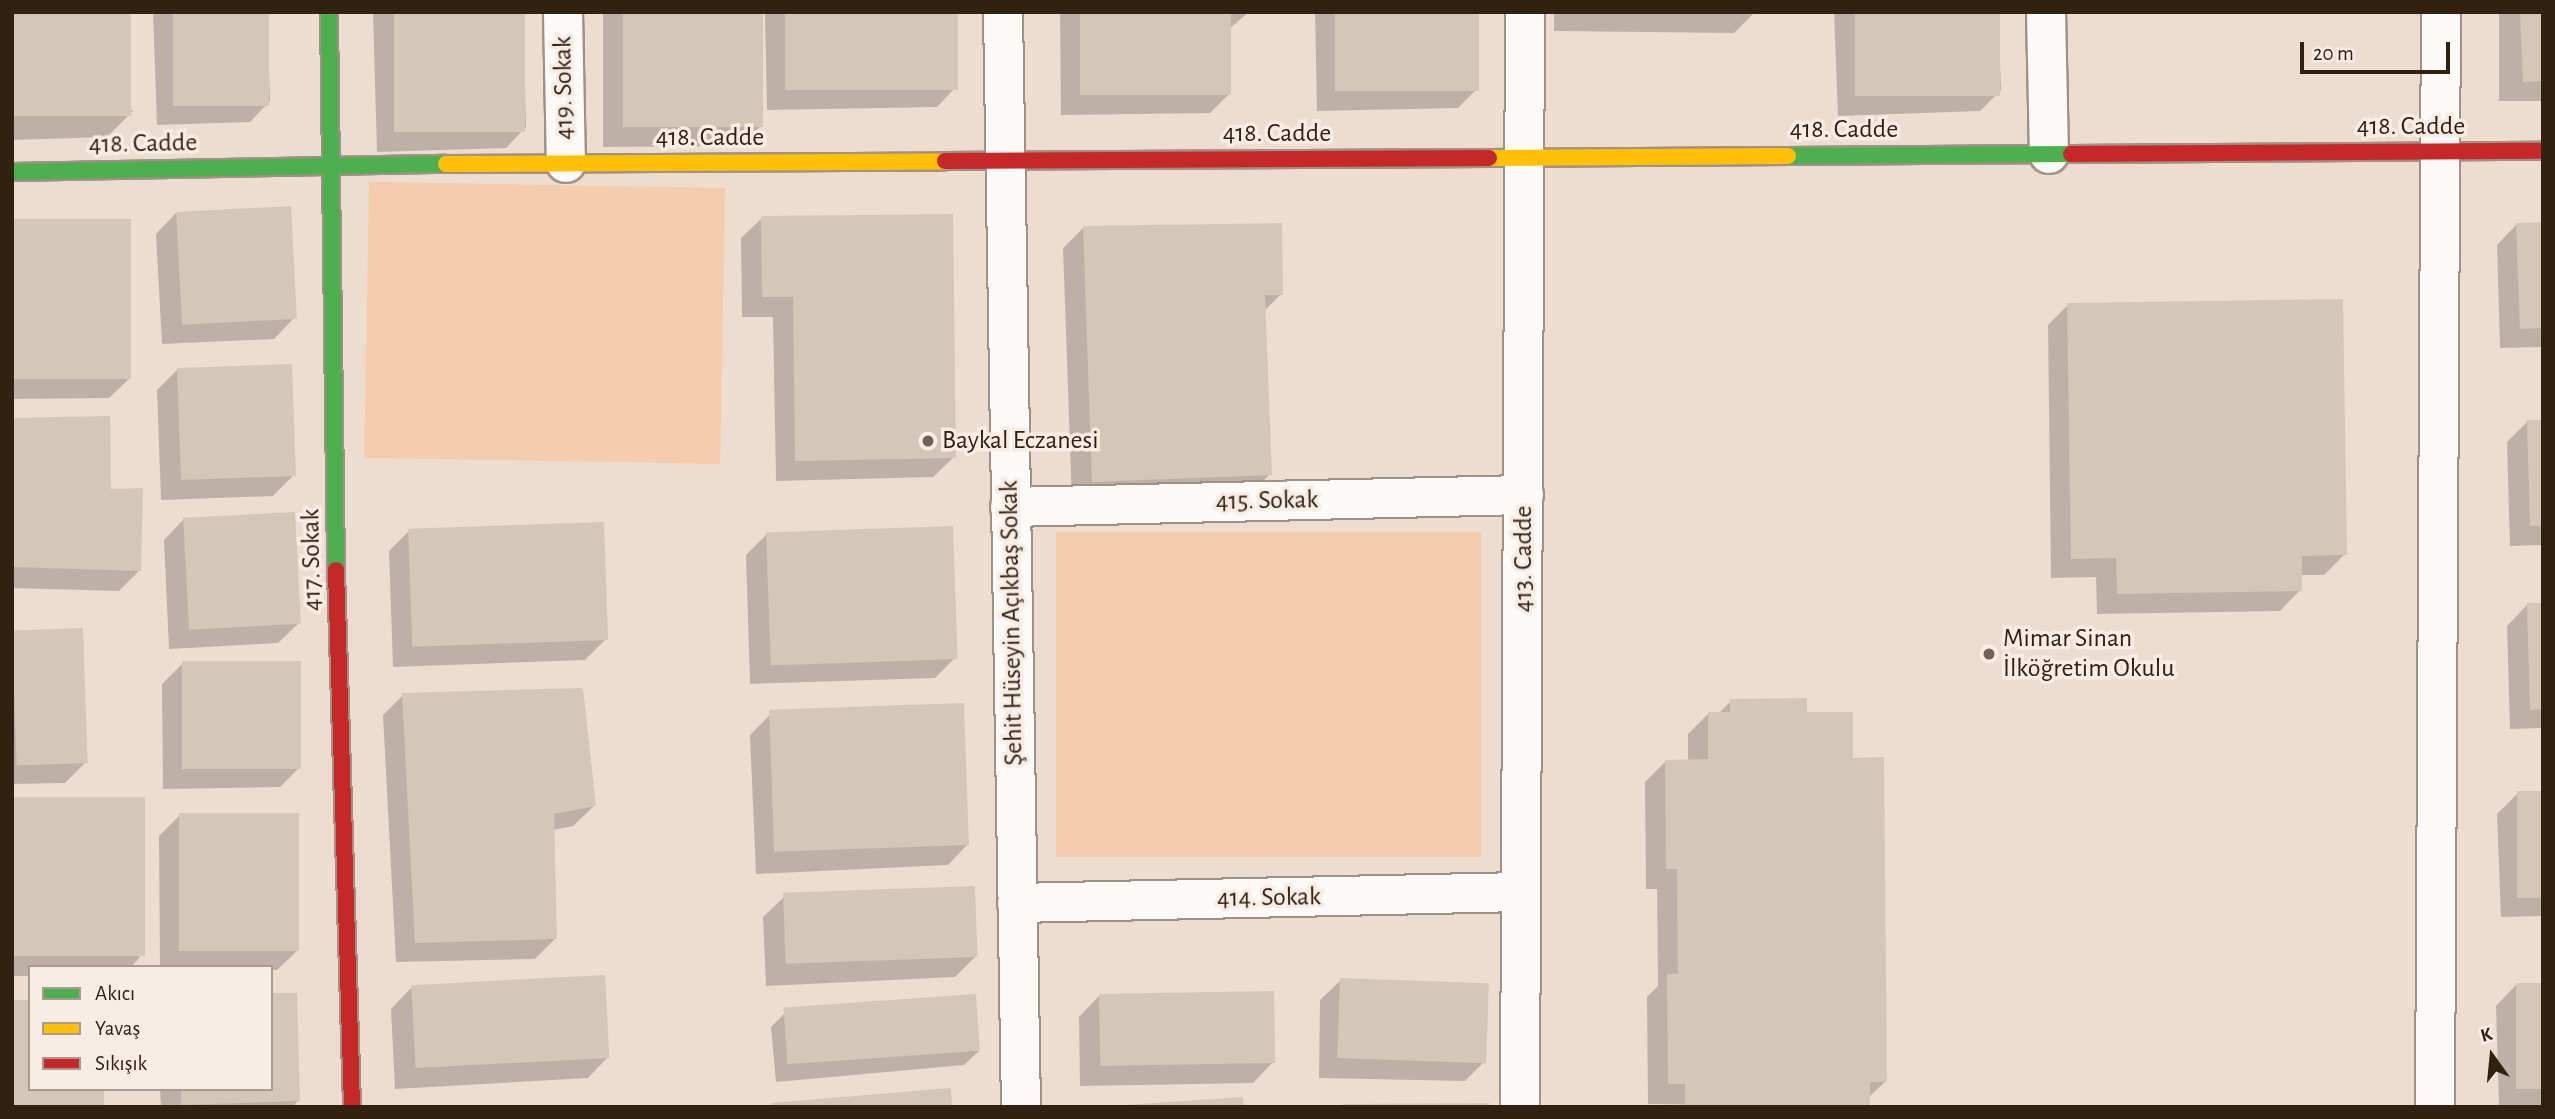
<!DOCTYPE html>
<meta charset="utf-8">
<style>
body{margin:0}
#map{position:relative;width:2555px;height:1119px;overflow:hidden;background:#edddd1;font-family:"Alegreya Sans",sans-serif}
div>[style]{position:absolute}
.green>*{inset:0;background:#f5ccac;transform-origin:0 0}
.shadow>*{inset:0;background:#0003;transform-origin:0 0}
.building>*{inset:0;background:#d4c7b7;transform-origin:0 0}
.roads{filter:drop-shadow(2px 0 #a09185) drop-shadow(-2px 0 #a09185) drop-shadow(0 2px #a09185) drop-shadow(0 -2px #a09185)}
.street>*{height:38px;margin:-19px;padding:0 19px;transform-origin:19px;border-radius:19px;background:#fcfaf8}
.fast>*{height:16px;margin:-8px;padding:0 8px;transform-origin:8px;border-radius:8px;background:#4caf50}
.slow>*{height:16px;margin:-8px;padding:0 8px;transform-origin:8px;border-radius:8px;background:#ffc107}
.jam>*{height:16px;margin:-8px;padding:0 8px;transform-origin:8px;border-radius:8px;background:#c62828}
.dots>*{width:19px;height:19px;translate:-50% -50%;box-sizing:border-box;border:4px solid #f7ede5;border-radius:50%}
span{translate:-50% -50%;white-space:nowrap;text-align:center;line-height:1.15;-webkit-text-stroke:7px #f7ede5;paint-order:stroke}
.street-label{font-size:26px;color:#322010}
.poi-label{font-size:26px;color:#322010}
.left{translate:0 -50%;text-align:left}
.frame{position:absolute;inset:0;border:14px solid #322010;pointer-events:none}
.legend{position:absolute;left:28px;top:965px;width:245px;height:126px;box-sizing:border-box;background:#f7ede5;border:2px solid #a89b90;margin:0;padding:9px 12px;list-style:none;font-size:21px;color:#322010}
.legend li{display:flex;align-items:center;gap:14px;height:35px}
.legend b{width:35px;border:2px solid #a89b90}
.north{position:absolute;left:2457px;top:1021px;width:70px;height:70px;-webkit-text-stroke:5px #f7ede5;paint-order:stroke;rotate:345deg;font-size:19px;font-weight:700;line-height:28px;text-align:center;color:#322010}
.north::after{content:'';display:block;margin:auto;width:24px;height:32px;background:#322010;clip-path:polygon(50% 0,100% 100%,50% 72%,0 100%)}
.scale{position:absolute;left:2300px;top:42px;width:150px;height:32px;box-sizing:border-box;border:4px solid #322010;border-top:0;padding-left:9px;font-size:21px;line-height:24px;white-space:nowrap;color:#322010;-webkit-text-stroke:5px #f7ede5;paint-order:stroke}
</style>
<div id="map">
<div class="green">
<i style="left:725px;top:188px;width:276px;height:356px;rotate:91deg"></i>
<i style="left:1481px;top:532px;width:325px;height:425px;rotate:90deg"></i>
</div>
<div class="shadow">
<i style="clip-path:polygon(12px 12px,133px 111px,107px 137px,12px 140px)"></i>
<i style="clip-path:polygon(153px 12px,267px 12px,270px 101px,250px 122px,157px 125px)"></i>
<i style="clip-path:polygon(373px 12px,523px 12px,526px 127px,506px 148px,377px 152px)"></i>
<i style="clip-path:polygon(603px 12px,761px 12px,761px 126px,740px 146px,603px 147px)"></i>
<i style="clip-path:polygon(765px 12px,956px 12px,957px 86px,937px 107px,767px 110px)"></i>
<i style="clip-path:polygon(1060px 12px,1249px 12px,1230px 28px,1230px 93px,1210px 113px,1061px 115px)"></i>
<i style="clip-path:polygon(1315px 12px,1477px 12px,1479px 87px,1458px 108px,1317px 111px)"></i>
<i style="clip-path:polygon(1554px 12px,1755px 12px,1734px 33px,1554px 31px)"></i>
<i style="clip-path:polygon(1834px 12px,1998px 12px,2001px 90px,1980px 111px,1838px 116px)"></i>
<i style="left:2499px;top:12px;width:44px;height:89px"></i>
<i style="clip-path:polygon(176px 213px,294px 318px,274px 339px,162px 344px,156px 234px)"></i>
<i style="clip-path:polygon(762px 218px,954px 457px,933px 477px,776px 481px,773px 317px,742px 317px,741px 238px)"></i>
<i style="clip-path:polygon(12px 222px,130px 378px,109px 398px,12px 399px)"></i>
<i style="clip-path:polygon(2517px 224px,2543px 224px,2543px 347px,2500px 348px,2497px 245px)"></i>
<i style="clip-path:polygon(1084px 227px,1281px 294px,1264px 311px,1270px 474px,1250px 495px,1072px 501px,1063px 248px)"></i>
<i style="clip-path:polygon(2068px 305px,2345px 554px,2324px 575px,2300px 575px,2300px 590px,2280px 611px,2097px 614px,2096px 577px,2051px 578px,2048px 325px)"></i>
<i style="clip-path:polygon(178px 369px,293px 476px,273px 496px,161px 500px,157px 390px)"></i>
<i style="clip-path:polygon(12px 420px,139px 571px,119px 591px,12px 588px)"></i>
<i style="clip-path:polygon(2543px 421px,2543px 545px,2510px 546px,2507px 442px,2527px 422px)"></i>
<i style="clip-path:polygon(184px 519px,299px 623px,278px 643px,169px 649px,164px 540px)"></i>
<i style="clip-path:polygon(409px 531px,606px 639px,585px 660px,393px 667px,389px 551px)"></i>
<i style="clip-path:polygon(767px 534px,955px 658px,935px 678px,750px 684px,746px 555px)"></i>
<i style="clip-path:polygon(2527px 605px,2543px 605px,2543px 728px,2510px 729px,2507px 626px)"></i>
<i style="clip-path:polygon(12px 632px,86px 762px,65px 783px,12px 784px)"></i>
<i style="clip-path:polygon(183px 663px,300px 767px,280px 787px,163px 789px,162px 684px)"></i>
<i style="clip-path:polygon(403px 695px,594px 806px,573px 826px,553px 830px,556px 938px,535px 959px,396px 962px,383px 715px)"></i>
<i style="clip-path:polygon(1731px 701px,1805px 714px,1852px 759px,1885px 1082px,1868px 1098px,1868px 1107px,1648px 1104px,1647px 997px,1658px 986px,1657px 889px,1646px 889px,1645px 782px,1665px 762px,1688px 761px,1688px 734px,1708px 714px,1718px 714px)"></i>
<i style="clip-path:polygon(770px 715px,968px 844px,948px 865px,756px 874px,750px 735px)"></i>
<i style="clip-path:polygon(2518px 793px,2543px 793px,2543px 916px,2501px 917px,2497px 814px)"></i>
<i style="clip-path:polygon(12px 798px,140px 957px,131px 967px,30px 967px,30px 976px,12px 976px)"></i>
<i style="clip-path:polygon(180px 815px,298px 950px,277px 970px,160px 967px,159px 836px)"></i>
<i style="clip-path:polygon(784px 897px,976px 956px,955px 977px,766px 986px,763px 917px)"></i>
<i style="clip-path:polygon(1341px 980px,1485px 1061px,1465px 1081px,1319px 1078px,1320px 1000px)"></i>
<i style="clip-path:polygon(2516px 985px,2543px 985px,2543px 1107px,2499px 1107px,2496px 1006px)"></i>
<i style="clip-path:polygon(411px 988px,608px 1057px,588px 1078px,395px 1089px,391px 1009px)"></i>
<i style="clip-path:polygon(1099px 996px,1273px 1062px,1253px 1083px,1080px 1086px,1079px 1017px)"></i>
<i style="clip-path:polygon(785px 1013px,979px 1051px,964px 1065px,776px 1082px,771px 1027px)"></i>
<i style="clip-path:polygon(160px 1089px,271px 1089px,298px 1101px,292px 1107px,161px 1107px)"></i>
</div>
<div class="building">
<i style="left:12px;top:12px;width:119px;height:104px"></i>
<i style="left:173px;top:12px;width:96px;height:94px"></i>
<i style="left:394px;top:12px;width:131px;height:120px"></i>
<i style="left:623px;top:12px;width:140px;height:115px"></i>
<i style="left:785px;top:12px;width:173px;height:78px"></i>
<i style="left:1080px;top:12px;width:151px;height:83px"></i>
<i style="left:1335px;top:12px;width:144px;height:79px"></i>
<i style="left:1855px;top:12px;width:145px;height:84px"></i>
<i style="clip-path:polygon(2520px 12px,2543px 12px,2543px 81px,2523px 82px)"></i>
<i style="left:291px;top:206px;width:113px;height:115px;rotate:87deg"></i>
<i style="clip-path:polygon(953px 214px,956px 458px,795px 461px,793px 297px,762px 297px,761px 216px)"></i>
<i style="left:131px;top:219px;width:160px;height:119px;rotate:90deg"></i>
<i style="clip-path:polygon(2543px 222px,2543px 328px,2520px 329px,2516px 223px)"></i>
<i style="clip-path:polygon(1282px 223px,1283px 295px,1265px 295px,1272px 475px,1092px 482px,1083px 226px)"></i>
<i style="clip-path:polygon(2343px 299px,2347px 555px,2302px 556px,2302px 591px,2117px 594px,2116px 558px,2071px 559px,2067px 303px)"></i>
<i style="left:292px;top:364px;width:112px;height:115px;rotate:88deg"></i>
<i style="clip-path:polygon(110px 416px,111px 489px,143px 488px,141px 571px,12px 567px,12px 418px)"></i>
<i style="clip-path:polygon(2527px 420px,2543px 420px,2543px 526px,2530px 526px)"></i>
<i style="left:295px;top:512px;width:112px;height:112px;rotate:87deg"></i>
<i style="left:604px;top:522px;width:118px;height:196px;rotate:88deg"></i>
<i style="left:953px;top:526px;width:133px;height:187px;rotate:88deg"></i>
<i style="clip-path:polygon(2527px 603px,2543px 603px,2543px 709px,2530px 710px)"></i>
<i style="left:83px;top:628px;width:135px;height:71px;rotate:88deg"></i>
<i style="left:182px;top:661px;width:119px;height:108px"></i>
<i style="clip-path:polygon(583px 688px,596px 806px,554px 814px,557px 939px,415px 943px,402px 693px)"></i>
<i style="clip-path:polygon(1807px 698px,1807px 712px,1853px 712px,1853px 758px,1884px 757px,1887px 1082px,1870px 1082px,1870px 1107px,1685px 1107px,1685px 1084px,1668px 1084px,1667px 974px,1678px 974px,1677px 869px,1666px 869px,1665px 760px,1708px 759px,1708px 712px,1730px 712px,1730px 699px)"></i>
<i style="left:964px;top:703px;width:142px;height:195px;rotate:88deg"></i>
<i style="left:2517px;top:791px;width:26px;height:107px"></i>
<i style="left:12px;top:797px;width:133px;height:159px"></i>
<i style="left:179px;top:813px;width:120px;height:138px"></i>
<i style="left:975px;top:886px;width:71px;height:192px;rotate:88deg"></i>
<i style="left:605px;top:975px;width:83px;height:194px;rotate:87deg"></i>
<i style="left:1340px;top:978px;width:149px;height:80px;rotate:2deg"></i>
<i style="left:2543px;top:983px;width:106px;height:27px;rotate:90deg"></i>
<i style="left:1274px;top:991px;width:72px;height:175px;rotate:89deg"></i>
<i style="clip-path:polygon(271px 993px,297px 993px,300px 1101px,181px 1105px,181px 1089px,271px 1089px)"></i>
<i style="left:976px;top:994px;width:57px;height:193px;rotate:86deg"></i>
<i style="clip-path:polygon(12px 1000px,30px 1000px,30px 1089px,104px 1089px,104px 1107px,12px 1107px)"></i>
<i style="clip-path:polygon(951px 1088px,952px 1107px,772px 1107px,771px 1103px)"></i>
<i style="clip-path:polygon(1243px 1097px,1244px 1107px,1124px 1107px,1124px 1105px)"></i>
<i style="clip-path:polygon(1489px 1103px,1489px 1107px,1343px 1107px,1343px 1104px)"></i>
</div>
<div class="roads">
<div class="street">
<i style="left:563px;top:12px;width:151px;rotate:88.9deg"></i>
<i style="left:1003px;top:12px;width:1095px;rotate:89.06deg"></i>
<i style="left:2046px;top:12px;width:142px;rotate:88.8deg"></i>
<i style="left:1010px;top:507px;width:514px;rotate:-1.34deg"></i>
<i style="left:1017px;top:903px;width:504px;rotate:-1.25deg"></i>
<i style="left:1520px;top:1107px;width:1095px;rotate:-89.74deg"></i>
<i style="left:2435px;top:1107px;width:1095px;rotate:-89.69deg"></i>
</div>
<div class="fast">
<i style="left:329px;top:12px;width:558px;rotate:89.28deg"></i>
<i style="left:1788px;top:156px;width:283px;rotate:-0.4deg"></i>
<i style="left:12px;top:172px;width:434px;rotate:-1.1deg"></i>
</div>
<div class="slow">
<i style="left:1489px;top:158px;width:299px;rotate:-0.4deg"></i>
<i style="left:446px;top:164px;width:499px;rotate:-0.3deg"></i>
</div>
<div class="jam">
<i style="left:2071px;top:154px;width:472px;rotate:-0.4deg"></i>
<i style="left:945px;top:161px;width:544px;rotate:-0.32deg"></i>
<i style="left:336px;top:570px;width:537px;rotate:88.29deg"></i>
</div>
</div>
<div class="dots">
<i style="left:928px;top:441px;background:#736254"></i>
<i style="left:1989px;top:654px;background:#736254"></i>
</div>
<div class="street-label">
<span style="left:564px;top:88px;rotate:-91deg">419. Sokak</span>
<span style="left:2411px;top:127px">418. Cadde</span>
<span style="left:1844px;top:130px">418. Cadde</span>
<span style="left:1277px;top:134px">418. Cadde</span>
<span style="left:710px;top:138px">418. Cadde</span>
<span style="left:143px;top:144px;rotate:-1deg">418. Cadde</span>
<span style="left:1267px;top:501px;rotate:-1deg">415. Sokak</span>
<span style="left:1524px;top:559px;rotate:-90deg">413. Cadde</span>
<span style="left:312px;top:560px;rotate:-91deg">417. Sokak</span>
<span style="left:1012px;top:623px;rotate:-91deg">Şehit Hüseyin Açıkbaş Sokak</span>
<span style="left:1269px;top:898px;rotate:-1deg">414. Sokak</span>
</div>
<div class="poi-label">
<span class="left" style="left:942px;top:441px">Baykal Eczanesi</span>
<span class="left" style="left:2003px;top:654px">Mimar Sinan<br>İlköğretim Okulu</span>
</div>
<div class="frame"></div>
<ul class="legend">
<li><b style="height:9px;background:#4caf50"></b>Akıcı</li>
<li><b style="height:9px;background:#ffc107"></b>Yavaş</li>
<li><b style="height:9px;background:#c62828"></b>Sıkışık</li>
</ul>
<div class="north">K</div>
<div class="scale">20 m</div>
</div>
